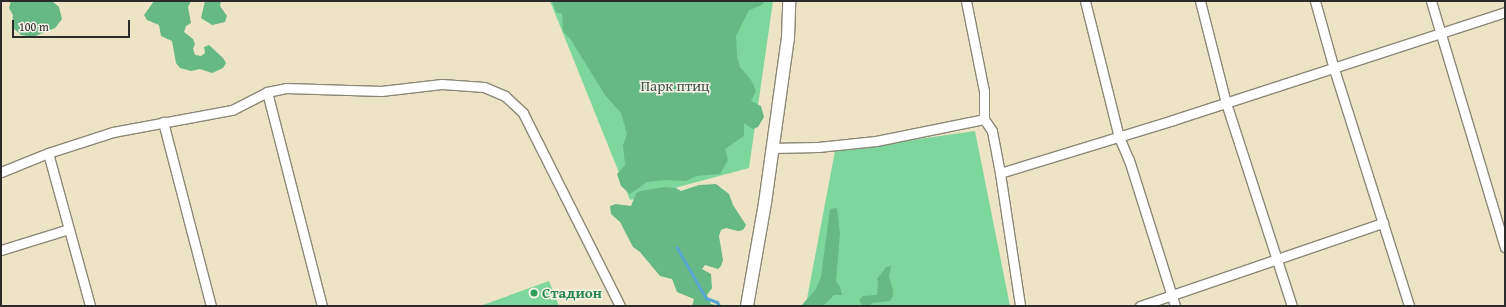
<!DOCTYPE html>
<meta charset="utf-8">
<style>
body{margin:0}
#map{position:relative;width:1506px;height:307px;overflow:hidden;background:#ede4c6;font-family:"Gentium Book Plus",serif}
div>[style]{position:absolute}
.green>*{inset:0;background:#7dd79d}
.forest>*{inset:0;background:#66b884}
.stream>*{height:2.5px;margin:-1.25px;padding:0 1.25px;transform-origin:1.25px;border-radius:1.25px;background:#57a7d2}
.roads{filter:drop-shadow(1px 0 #8c8878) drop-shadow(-1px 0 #8c8878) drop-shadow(0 1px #8c8878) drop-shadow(0 -1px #8c8878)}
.street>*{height:9px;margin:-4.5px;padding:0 4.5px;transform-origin:4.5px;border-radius:4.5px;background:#fff}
.secondary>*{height:12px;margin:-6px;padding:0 6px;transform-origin:6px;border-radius:6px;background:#fff}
.dots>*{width:11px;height:11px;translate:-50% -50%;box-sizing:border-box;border:2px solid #f7f3e8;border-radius:50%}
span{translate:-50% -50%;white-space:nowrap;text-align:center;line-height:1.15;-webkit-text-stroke:3px #f7f3e8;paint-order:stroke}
.park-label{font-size:15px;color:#405648}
.leisure-label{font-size:15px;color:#27864d;font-weight:700}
.left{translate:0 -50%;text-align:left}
.frame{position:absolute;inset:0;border:2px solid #2b2b2b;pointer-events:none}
.scale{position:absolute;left:12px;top:20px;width:118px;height:18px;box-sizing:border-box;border:2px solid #2b2b2b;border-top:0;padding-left:5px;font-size:12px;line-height:14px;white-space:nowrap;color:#2b2b2b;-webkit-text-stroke:3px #f7f3e8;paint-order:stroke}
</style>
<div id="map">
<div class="green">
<i style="clip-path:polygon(550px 1px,773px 1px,749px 168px,630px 200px)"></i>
<i style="clip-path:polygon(975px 131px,1010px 306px,808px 306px,806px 304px,835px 151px)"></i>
<i style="clip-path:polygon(549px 281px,559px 306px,480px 306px)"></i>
</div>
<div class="forest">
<i style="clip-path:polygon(11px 1px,52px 1px,59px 7px,62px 19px,55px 28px,33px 37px,21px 35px,12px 27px,13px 15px,9px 8px)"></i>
<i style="clip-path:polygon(154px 1px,191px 1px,188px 7px,191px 23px,186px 26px,184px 32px,193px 39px,195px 44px,193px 49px,195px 55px,201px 56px,205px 53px,204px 47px,209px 45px,223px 58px,226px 63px,223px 68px,212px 73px,200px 69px,191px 71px,180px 68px,176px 63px,172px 41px,161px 36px,159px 25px,147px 20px,144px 15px)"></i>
<i style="clip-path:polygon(205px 1px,221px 1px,220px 6px,227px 16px,225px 22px,212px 25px,201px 18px)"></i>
<i style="clip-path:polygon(552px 1px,766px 1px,760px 6px,749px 10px,736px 36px,737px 56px,740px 67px,751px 80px,756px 91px,751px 101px,761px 106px,764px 117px,758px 127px,753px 129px,744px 123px,744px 136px,725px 149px,728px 160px,720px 174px,696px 176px,686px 181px,665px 180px,647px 182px,630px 194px,621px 186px,617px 174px,625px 165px,623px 145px,627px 134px,621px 113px,605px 95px,571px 40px,563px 31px,562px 14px,556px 12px)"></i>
<i style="clip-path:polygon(716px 184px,729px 194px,733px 205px,746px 225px,743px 230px,738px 231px,726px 228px,721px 230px,719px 236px,723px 260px,721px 266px,718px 269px,705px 265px,702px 269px,711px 274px,712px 288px,707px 295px,711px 304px,721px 306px,692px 306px,694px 299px,677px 292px,672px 279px,660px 276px,640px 252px,633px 247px,620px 222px,611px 214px,610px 206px,616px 204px,631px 206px,636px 193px,641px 191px,664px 187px,676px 188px,681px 191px,699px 185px)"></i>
<i style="clip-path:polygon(837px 208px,840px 233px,836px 282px,840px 287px,842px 295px,834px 295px,823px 306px,801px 306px,816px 289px,821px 277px,830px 209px)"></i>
<i style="clip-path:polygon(891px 266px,889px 277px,893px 290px,893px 296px,890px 301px,872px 303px,869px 306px,862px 305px,859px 300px,863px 296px,877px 295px,878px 283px,877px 279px,886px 267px)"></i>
</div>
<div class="stream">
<i style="left:677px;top:247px;width:59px;rotate:60.4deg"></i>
<i style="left:706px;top:298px;width:12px;rotate:20deg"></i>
<i style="left:717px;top:302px;width:5px;rotate:53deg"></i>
</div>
<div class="roads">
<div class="street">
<i style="left:966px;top:1px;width:92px;rotate:78.7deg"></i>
<i style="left:984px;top:91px;width:28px;rotate:90deg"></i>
<i style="left:984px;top:119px;width:14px;rotate:56deg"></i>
<i style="left:992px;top:131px;width:43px;rotate:79.2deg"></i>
<i style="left:1000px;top:173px;width:134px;rotate:81.4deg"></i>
<i style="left:1085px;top:1px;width:140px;rotate:76deg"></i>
<i style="left:1119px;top:137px;width:25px;rotate:67deg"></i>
<i style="left:1129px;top:160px;width:153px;rotate:72.5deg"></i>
<i style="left:1200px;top:1px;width:105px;rotate:75.7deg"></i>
<i style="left:1226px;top:103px;width:213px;rotate:72deg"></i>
<i style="left:1315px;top:1px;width:71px;rotate:74.4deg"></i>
<i style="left:1334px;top:69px;width:249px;rotate:72.4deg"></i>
<i style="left:1431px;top:1px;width:257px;rotate:73.3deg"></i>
<i style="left:267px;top:92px;width:221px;rotate:75.6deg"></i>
<i style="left:163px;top:122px;width:190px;rotate:75.4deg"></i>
<i style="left:772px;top:148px;width:46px;rotate:-1.2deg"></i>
<i style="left:818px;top:147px;width:58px;rotate:-5.9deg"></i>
<i style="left:876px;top:141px;width:110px;rotate:-11.5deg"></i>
<i style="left:48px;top:153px;width:159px;rotate:74.6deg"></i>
<i style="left:1px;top:172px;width:51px;rotate:-22deg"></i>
<i style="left:48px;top:153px;width:68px;rotate:-17.9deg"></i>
<i style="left:113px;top:132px;width:121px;rotate:-10.5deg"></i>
<i style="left:232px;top:110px;width:39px;rotate:-27deg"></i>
<i style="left:267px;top:92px;width:19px;rotate:-12deg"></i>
<i style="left:286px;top:88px;width:95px;rotate:1.8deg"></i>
<i style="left:381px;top:91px;width:61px;rotate:-6.5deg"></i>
<i style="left:442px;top:84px;width:42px;rotate:4.1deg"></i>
<i style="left:484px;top:87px;width:23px;rotate:23deg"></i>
<i style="left:505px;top:96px;width:25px;rotate:43deg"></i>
<i style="left:523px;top:113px;width:216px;rotate:63.3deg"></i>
<i style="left:1000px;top:173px;width:181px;rotate:-17deg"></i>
<i style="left:1173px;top:120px;width:349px;rotate:-18deg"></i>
<i style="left:1px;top:250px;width:71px;rotate:-17.2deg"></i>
<i style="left:1140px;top:306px;width:257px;rotate:-18.9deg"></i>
</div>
<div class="secondary">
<i style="left:747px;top:306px;width:105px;rotate:-80.1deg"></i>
<i style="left:765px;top:203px;width:167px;rotate:-82.1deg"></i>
<i style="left:788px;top:38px;width:37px;rotate:-88deg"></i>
</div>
</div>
<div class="dots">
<i style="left:534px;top:293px;background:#2e9e5b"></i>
</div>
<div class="park-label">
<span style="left:675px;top:86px">Парк птиц</span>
</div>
<div class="leisure-label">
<span class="left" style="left:542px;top:293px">Стадион</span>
</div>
<div class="frame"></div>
<div class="scale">100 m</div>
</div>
